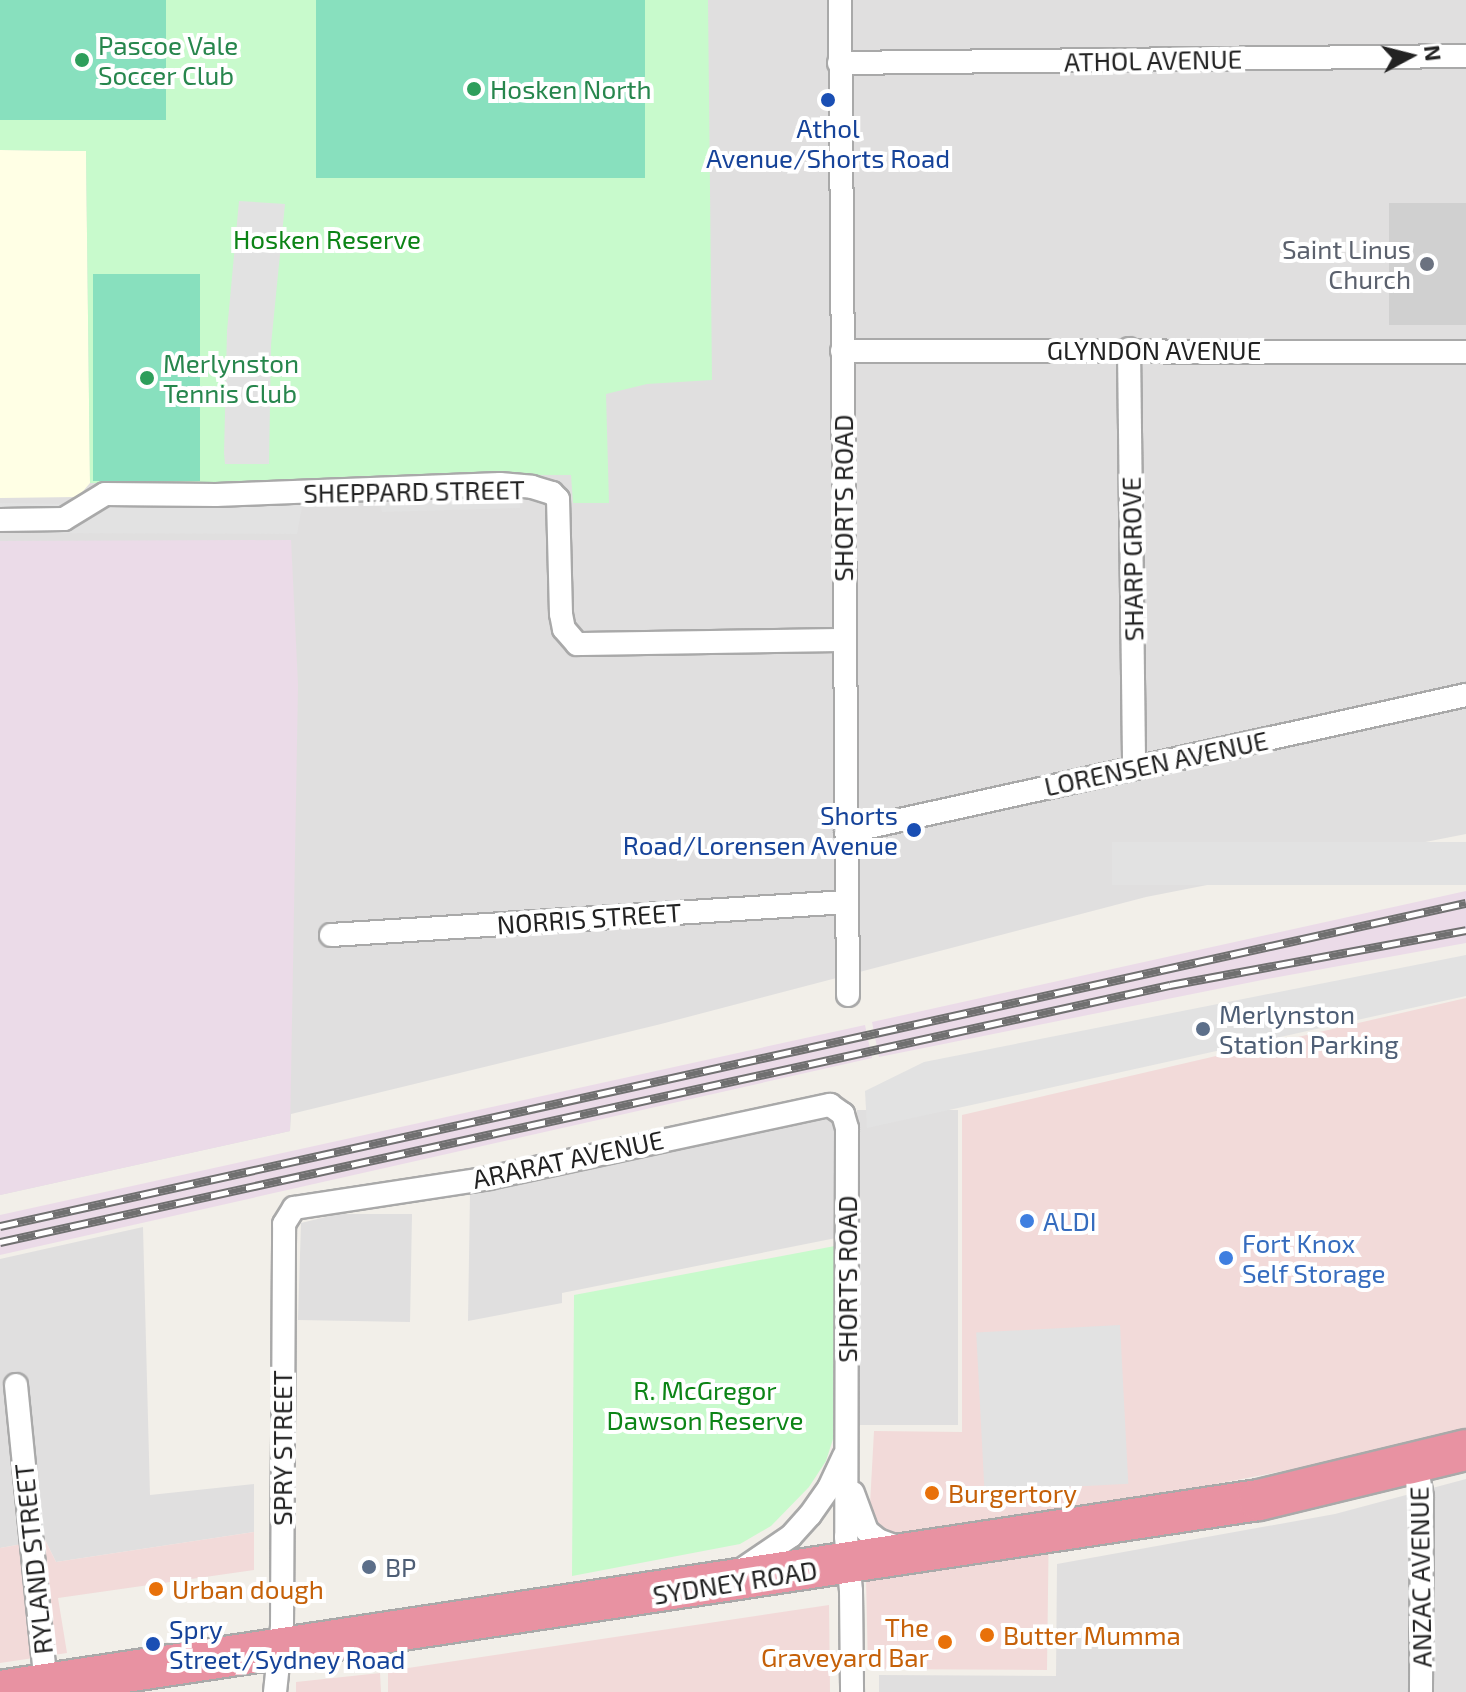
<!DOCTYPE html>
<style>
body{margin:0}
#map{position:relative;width:1466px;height:1692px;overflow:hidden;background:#f2efe9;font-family:"Exo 2",sans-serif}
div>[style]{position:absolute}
.residential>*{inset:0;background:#e0dfdf;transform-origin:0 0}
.commercial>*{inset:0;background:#f2dad9}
.industrial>*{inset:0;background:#ebdbe8}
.education>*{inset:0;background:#ffffe5}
.religious>*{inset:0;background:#d0d0d0;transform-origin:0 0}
.park>*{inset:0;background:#c8facc}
.pitch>*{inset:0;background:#88e0be;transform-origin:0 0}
.parking>*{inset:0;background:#e2e2e2;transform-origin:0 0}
.roads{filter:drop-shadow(2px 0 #a9a9a9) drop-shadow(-2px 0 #a9a9a9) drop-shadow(0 2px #a9a9a9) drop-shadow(0 -2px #a9a9a9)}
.street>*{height:22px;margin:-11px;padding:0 11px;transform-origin:11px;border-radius:11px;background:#fff}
.highway>*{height:40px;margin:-20px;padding:0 20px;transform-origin:20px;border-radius:20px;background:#e892a2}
.rail>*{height:9px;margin-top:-4.5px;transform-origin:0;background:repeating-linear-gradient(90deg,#fff 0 18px,#707070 0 36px);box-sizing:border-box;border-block:2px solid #707070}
.dots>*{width:22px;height:22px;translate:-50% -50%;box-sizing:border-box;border:4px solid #fff;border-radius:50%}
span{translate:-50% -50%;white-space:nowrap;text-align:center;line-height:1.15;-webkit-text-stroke:8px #fff;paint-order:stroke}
.leisure-label{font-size:26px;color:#27864d}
.left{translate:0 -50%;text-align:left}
.street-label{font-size:26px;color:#222}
.transit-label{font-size:26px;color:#164399}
.right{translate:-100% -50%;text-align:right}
.park-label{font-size:26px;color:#0c8416}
.worship-label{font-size:26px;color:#5b616d}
.service-label{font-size:26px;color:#4e5e75}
.shop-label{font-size:26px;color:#366cbe}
.food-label{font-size:26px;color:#c56008}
.north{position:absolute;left:1370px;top:16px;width:80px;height:80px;-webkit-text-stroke:6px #fff;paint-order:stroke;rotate:83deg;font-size:22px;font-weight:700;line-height:32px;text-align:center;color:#222}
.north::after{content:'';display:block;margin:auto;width:28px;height:36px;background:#222;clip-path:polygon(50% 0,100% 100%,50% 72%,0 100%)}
</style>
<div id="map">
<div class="residential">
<i style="clip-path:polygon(0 0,1466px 0,1466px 834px,1146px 897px,661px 1024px,291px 1114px,290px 1131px,0 1195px)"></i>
<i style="left:958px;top:1110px;width:315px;height:101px;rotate:90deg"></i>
<i style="clip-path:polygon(821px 1116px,834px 1123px,836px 1238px,562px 1293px,562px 1303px,468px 1321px,470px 1193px)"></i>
<i style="clip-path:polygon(338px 1214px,412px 1214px,410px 1322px,298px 1320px,301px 1223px)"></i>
<i style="clip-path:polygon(143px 1227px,150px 1495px,254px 1484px,254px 1532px,56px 1562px,45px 1540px,0 1548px,0 1259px)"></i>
<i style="clip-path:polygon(1466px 1479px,1466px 1692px,879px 1692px,879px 1675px,1056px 1676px,1057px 1564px,1335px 1514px)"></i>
</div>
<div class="commercial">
<i style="clip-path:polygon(1466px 998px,1466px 1436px,1049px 1516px,1047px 1670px,868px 1669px,866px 1578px,874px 1431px,962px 1432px,962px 1115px)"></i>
<i style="clip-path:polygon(254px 1532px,254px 1570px,58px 1598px,67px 1653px,0 1663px,0 1548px,45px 1540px,56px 1562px)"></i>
<i style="clip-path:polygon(829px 1605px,830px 1692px,388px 1692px,388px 1671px)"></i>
<i style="clip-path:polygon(380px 1673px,381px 1692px,296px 1692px,296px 1682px)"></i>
</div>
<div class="industrial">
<i style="clip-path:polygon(291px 540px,298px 685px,290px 1131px,0 1195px,0 541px)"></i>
<i style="clip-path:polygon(1466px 891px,1466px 943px,1267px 979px,879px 1057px,872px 1022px)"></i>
<i style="clip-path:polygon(865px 1025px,872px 1058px,0 1255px,0 1215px)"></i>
</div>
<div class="education">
<i style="clip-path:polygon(0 150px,86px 151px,90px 483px,78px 497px,0 498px)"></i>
</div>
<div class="religious">
<i style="left:1389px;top:203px;width:77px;height:122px"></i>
</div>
<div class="park">
<i style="clip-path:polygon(0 0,708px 0,712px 380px,647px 384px,606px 394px,609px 503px,573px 503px,571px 475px,389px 476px,199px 484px,90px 483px,86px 151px,0 150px)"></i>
<i style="clip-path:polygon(835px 1246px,833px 1439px,826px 1461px,809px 1487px,771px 1526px,740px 1544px,572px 1576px,574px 1295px)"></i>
</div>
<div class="pitch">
<i style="left:0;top:0;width:166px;height:120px"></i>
<i style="left:316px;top:0;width:329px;height:178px"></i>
<i style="left:93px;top:274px;width:107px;height:207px"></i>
</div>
<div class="parking">
<i style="clip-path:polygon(239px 201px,285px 204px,271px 345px,269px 464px,225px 464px,224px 453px,227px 331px)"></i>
<i style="clip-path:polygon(518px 479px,520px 508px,382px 512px,380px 503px,302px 507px,297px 534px,0 533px,0 503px,79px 504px,92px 488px)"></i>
<i style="left:1466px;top:842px;width:43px;height:354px;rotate:90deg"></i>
<i style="clip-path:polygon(1466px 955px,1466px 996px,867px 1128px,865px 1091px,924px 1062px)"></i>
<i style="left:1120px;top:1325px;width:159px;height:144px;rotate:87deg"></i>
</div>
<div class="roads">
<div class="street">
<i style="left:840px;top:0;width:995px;rotate:89.54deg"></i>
<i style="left:839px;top:63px;width:627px;rotate:-0.64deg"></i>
<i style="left:1129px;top:349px;width:419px;rotate:89.3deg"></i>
<i style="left:842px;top:351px;width:624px;rotate:0.09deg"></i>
<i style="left:0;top:520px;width:64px;rotate:-0.9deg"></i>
<i style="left:64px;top:519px;width:48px;rotate:-31.4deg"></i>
<i style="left:105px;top:494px;width:111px;rotate:0.5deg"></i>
<i style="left:216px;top:495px;width:284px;rotate:-2.2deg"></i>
<i style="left:500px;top:484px;width:32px;rotate:5deg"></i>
<i style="left:532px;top:487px;width:21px;rotate:17deg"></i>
<i style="left:552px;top:493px;width:8px;rotate:45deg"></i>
<i style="left:558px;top:499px;width:115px;rotate:88.5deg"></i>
<i style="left:561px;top:614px;width:15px;rotate:79deg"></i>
<i style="left:564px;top:629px;width:20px;rotate:49deg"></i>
<i style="left:577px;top:644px;width:267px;rotate:-0.9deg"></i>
<i style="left:846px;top:832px;width:635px;rotate:-12.46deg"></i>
<i style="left:331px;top:935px;width:517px;rotate:-3.66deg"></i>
<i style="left:16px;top:1385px;width:301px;rotate:84.3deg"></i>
<i style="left:1416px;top:1463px;width:35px;rotate:80deg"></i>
<i style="left:1422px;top:1497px;width:195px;rotate:90.3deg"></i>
<i style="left:853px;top:1493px;width:40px;rotate:69.8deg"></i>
<i style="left:867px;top:1531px;width:14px;rotate:39deg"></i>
<i style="left:878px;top:1540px;width:27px;rotate:20deg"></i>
<i style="left:741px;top:1570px;width:60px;rotate:-34.2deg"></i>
<i style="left:791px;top:1536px;width:28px;rotate:-48deg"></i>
<i style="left:810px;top:1515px;width:33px;rotate:-55deg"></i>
<i style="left:829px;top:1488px;width:35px;rotate:-65deg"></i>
<i style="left:275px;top:1692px;width:65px;rotate:-83.9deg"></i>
<i style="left:282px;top:1627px;width:403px;rotate:-89.7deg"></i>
<i style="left:284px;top:1224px;width:19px;rotate:-58deg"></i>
<i style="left:294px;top:1208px;width:197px;rotate:-8.7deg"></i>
<i style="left:489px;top:1178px;width:349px;rotate:-12.1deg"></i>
<i style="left:830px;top:1105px;width:16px;rotate:35deg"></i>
<i style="left:843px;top:1114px;width:15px;rotate:74deg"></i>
<i style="left:847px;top:1128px;width:409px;rotate:90.1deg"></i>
<i style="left:846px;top:1537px;width:54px;rotate:84.7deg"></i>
<i style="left:851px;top:1591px;width:101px;rotate:89.4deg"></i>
</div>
<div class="highway">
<i style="left:0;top:1691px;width:1273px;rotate:-8.63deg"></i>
<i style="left:1259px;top:1500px;width:213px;rotate:-13.6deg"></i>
</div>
</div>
<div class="rail">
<i style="left:0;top:1226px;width:1501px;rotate:-12.43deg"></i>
<i style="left:0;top:1242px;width:1198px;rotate:-12.39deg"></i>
<i style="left:1170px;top:985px;width:301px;rotate:-10.5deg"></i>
</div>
<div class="dots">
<i style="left:82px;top:60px;background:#2e9e5b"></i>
<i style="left:474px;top:89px;background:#2e9e5b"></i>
<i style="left:828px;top:100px;background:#1a4fb4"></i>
<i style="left:1427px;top:264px;background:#6b7280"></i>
<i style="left:147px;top:378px;background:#2e9e5b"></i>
<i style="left:914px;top:830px;background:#1a4fb4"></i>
<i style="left:1203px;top:1029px;background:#5c6f8a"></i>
<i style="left:1027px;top:1221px;background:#3f7fe0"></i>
<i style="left:1226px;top:1258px;background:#3f7fe0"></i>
<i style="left:932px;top:1493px;background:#e8710a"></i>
<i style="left:369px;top:1567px;background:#5c6f8a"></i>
<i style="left:156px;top:1589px;background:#e8710a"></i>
<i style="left:987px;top:1635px;background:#e8710a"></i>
<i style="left:945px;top:1642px;background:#e8710a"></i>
<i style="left:153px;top:1644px;background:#1a4fb4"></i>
</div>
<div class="leisure-label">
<span class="left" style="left:98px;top:60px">Pascoe Vale<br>Soccer Club</span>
<span class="left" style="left:490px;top:89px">Hosken North</span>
<span class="left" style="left:163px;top:378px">Merlynston<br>Tennis Club</span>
</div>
<div class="street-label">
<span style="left:1153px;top:60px;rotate:-1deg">ATHOL AVENUE</span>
<span style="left:1154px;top:350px">GLYNDON AVENUE</span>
<span style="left:414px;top:491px;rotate:-1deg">SHEPPARD STREET</span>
<span style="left:843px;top:498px;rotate:-90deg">SHORTS ROAD</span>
<span style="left:1132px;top:559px;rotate:-91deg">SHARP GROVE</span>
<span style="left:1156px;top:763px;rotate:-12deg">LORENSEN AVENUE</span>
<span style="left:589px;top:918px;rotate:-4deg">NORRIS STREET</span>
<span style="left:568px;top:1159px;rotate:-12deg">ARARAT AVENUE</span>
<span style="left:847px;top:1279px;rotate:-90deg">SHORTS ROAD</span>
<span style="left:282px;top:1448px;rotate:-90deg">SPRY STREET</span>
<span style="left:33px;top:1559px;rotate:-96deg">RYLAND STREET</span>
<span style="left:1420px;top:1577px;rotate:-91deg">ANZAC AVENUE</span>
<span style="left:735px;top:1582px;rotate:-9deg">SYDNEY ROAD</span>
</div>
<div class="transit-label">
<span style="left:828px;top:143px">Athol<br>Avenue/Shorts Road</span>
<span class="right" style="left:898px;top:830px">Shorts<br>Road/Lorensen Avenue</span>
<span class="left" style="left:169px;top:1644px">Spry<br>Street/Sydney Road</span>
</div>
<div class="park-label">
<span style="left:327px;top:239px">Hosken Reserve</span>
<span style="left:705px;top:1405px">R. McGregor<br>Dawson Reserve</span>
</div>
<div class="worship-label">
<span class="right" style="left:1411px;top:264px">Saint Linus<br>Church</span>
</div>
<div class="service-label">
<span class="left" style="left:1219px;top:1029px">Merlynston<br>Station Parking</span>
<span class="left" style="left:385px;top:1567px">BP</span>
</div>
<div class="shop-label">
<span class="left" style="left:1043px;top:1221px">ALDI</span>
<span class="left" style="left:1242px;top:1258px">Fort Knox<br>Self Storage</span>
</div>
<div class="food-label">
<span class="left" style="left:948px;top:1493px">Burgertory</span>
<span class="left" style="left:172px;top:1589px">Urban dough</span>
<span class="right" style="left:929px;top:1642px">The<br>Graveyard Bar</span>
<span class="left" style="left:1003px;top:1635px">Butter Mumma</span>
</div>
<div class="north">N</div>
</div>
